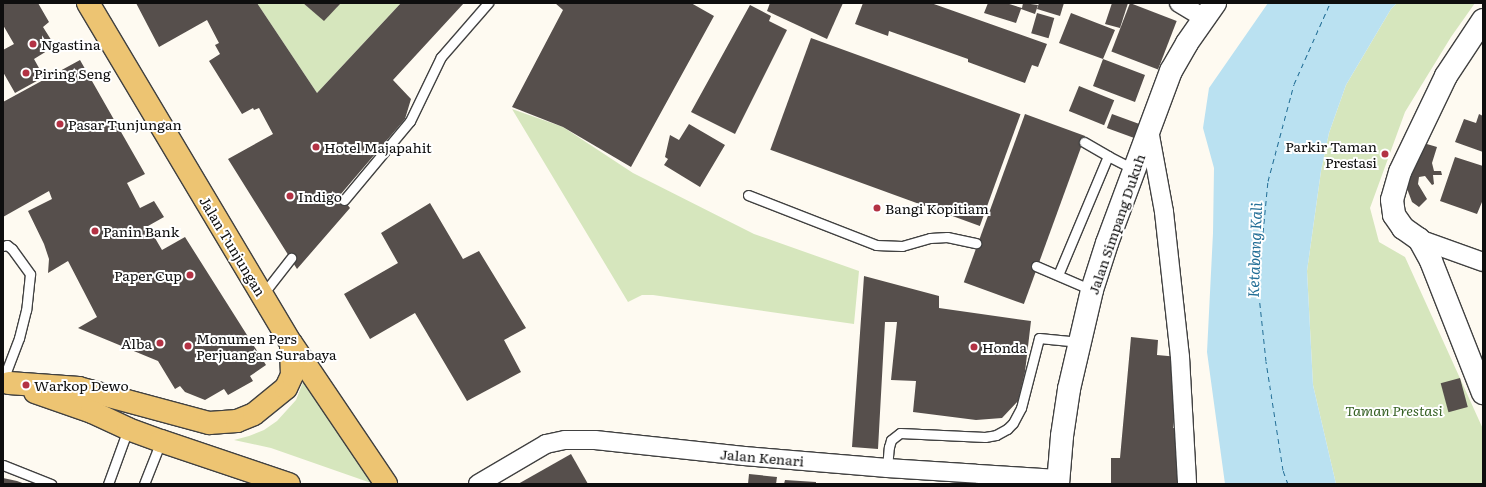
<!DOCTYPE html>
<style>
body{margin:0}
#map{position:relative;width:1486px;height:487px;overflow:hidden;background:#fefaf1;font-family:Literata,serif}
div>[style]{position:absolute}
.green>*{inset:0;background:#d6e6bd}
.water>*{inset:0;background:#bae1f1}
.ferry>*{height:1px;margin-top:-0.5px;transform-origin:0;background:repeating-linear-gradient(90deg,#226e96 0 5px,transparent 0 9px)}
.building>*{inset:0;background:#564f4c;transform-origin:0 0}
.roads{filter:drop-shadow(1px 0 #414141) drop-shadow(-1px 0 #414141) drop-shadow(0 1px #414141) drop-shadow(0 -1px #414141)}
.service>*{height:9px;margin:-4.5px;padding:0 4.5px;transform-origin:4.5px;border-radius:4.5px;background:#fff}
.minor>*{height:18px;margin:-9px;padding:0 9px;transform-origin:9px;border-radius:9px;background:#fff}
.tertiary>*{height:22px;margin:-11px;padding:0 11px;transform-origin:11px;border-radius:11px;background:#fff}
.primary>*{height:22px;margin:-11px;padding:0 11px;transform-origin:11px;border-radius:11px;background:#edc472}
.dots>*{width:11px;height:11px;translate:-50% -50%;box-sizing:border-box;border:2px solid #fff;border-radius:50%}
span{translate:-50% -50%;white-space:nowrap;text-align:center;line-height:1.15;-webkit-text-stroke:4px #fff;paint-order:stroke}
.poi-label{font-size:14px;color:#0e0e0e}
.left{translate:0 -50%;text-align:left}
.right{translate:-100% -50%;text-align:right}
.street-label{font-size:14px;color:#0e0e0e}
.park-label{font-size:14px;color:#366124;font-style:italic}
.water-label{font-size:15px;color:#226e96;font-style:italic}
.frame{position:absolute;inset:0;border:4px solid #0e0e0e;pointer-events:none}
</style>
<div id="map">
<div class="green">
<i style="clip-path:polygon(257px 3px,303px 3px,324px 20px,341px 3px,401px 3px,317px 93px)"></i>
<i style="clip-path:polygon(1397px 3px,1475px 3px,1451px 37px,1405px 112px,1370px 208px,1379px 242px,1405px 257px,1483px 429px,1483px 484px,1336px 484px,1313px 385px,1307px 271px,1321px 171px,1329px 133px,1346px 85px,1391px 9px)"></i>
<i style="clip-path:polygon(512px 109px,563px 127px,633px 173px,754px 234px,859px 271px,854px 324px,653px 295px,642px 295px,628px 302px)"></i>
<i style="clip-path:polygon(305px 377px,374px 484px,271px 448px,234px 440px,249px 436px,264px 430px,277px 421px,296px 400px)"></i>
</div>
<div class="water">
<i style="clip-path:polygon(1268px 3px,1397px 3px,1391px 9px,1346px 85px,1329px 133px,1321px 171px,1307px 271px,1313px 385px,1336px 484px,1225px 484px,1207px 352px,1213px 233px,1214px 168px,1203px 128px,1209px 88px)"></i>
</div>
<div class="ferry">
<i style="left:1288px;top:484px;width:15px;rotate:-110deg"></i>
<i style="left:1283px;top:470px;width:110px;rotate:-98.9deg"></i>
<i style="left:1266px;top:361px;width:75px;rotate:-96.1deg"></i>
<i style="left:1258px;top:286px;width:105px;rotate:-84.6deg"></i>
<i style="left:1268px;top:181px;width:100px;rotate:-75deg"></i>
<i style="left:1294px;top:84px;width:89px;rotate:-66deg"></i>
</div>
<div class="building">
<i style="clip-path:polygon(3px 3px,38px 3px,49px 22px,43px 27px,55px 46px,34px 59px,44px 77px,15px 93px,3px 72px,3px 50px,14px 44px,3px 25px)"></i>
<i style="clip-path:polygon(136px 3px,257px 3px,317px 93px,401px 3px,464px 3px,393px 80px,411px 99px,405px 119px,340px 195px,350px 208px,297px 269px,228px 159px,273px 134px,259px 108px,254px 110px,253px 108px,242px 114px,209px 61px,220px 54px,215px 45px,219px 43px,207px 20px,159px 47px)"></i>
<i style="clip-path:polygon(303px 3px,341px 3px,324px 21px)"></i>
<i style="clip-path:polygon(555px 3px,691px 3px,714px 16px,631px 167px,563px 127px,512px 107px,563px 10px)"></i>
<i style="clip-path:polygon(770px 3px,843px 3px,827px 39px,767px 11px)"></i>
<i style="clip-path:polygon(863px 3px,931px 3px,1047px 44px,1038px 67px,1032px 65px,1025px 83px,968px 62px,968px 59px,889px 31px,888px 36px,855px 24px)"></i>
<i style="clip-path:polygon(988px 3px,1006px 3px,1022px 8px,1023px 3px,1038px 5px,1035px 14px,1021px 9px,1016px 23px,984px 13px)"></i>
<i style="clip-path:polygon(1039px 3px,1064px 3px,1060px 16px,1037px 9px)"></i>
<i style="clip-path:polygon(1112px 3px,1128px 3px,1120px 28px,1105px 24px)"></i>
<i style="left:1130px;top:3px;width:50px;height:52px;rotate:21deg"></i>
<i style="clip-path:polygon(750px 5px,771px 16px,769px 21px,787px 30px,735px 134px,691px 112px)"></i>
<i style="left:1037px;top:13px;width:18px;height:21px;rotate:16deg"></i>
<i style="clip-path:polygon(1071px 13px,1115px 30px,1103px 59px,1145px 75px,1135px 102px,1093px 86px,1103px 59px,1059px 43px)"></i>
<i style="left:811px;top:38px;width:223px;height:119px;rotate:20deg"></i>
<i style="clip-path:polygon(80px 60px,145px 174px,127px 183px,140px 208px,154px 201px,164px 217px,148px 226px,162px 250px,185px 237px,266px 365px,250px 376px,253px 381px,228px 395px,224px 389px,205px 400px,185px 392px,180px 386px,175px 389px,158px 361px,78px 328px,97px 317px,68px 261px,48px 273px,49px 259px,44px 244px,28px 211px,52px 199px,49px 191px,3px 217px,3px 102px)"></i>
<i style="left:1079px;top:86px;width:38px;height:27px;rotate:22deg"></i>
<i style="left:1025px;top:114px;width:64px;height:179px;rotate:20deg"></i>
<i style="left:1112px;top:114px;width:32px;height:15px;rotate:20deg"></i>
<i style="clip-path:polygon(1479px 114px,1483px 116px,1483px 152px,1455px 142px,1464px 119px,1476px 123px)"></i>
<i style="clip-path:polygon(689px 124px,725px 145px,700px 187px,664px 165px,668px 159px,665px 157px,670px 135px,679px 140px)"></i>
<i style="clip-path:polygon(1420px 142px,1437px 147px,1432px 163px,1434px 171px,1441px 171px,1442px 175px,1433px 175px,1434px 184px,1432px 185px,1425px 176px,1419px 177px,1418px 184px,1427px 199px,1419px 207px,1412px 202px,1406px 186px)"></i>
<i style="clip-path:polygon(1455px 157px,1483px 166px,1483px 202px,1482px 202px,1477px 214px,1440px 201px)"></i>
<i style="clip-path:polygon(430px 203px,463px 259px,479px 251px,526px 328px,504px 340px,521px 372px,467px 401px,415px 313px,370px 339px,344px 294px,398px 263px,381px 233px)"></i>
<i style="clip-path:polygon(864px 276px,939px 296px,939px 308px,1031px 321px,1025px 372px,1018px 401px,1002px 418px,976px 420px,913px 412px,916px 381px,891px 380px,897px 322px,885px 322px,878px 449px,852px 447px)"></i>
<i style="clip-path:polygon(1131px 337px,1158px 340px,1157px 355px,1179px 357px,1173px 428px,1182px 429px,1179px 484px,1111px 484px,1111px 458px,1120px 458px)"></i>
<i style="left:1460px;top:378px;width:30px;height:20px;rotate:75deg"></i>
<i style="clip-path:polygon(571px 454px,588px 484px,518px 484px)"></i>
<i style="clip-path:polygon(749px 474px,777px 477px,776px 484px,748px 484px)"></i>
<i style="clip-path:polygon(3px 478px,17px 481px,25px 484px,3px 484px)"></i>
<i style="clip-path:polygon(785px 480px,816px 482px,816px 484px,784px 484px)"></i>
</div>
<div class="roads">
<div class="service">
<i style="left:1084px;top:142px;width:28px;rotate:30deg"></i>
<i style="left:748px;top:195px;width:137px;rotate:21.3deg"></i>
<i style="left:876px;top:245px;width:26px;rotate:2deg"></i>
<i style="left:902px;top:246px;width:29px;rotate:-16deg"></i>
<i style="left:930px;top:238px;width:17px;rotate:-3deg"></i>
<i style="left:947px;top:237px;width:30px;rotate:12deg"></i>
<i style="left:344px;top:200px;width:103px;rotate:-50.1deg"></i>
<i style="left:410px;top:121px;width:71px;rotate:-64.2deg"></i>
<i style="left:441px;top:57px;width:72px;rotate:-49deg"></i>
<i style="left:3px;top:246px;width:4px;rotate:-14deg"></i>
<i style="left:7px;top:245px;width:6px;rotate:39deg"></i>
<i style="left:12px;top:249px;width:31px;rotate:54deg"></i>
<i style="left:30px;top:274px;width:36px;rotate:96deg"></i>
<i style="left:26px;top:310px;width:29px;rotate:104deg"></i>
<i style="left:19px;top:338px;width:45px;rotate:110.9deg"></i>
<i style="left:1036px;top:266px;width:61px;rotate:23.2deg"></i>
<i style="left:1058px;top:275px;width:129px;rotate:-67.2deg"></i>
<i style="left:1108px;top:156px;width:29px;rotate:27deg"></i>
<i style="left:263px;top:294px;width:46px;rotate:-52.1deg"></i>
<i style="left:3px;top:465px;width:52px;rotate:21.6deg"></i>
<i style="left:887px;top:468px;width:21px;rotate:-85deg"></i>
<i style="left:889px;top:447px;width:7px;rotate:-74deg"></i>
<i style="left:891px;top:440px;width:11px;rotate:-38deg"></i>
<i style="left:900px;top:433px;width:85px;rotate:2.7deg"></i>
<i style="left:985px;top:437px;width:11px;rotate:-10deg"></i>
<i style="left:996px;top:435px;width:13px;rotate:-29deg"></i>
<i style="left:1007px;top:429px;width:8px;rotate:-45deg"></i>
<i style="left:1013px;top:423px;width:17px;rotate:-62deg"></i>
<i style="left:1021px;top:408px;width:72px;rotate:-75.6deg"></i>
<i style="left:1039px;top:338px;width:41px;rotate:5.6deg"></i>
<i style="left:108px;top:484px;width:59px;rotate:-70deg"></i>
<i style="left:144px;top:484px;width:46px;rotate:-68.4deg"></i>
</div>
<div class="minor">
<i style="left:1179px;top:3px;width:29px;rotate:31deg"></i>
<i style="left:1149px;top:130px;width:83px;rotate:79.6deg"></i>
<i style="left:1164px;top:212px;width:146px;rotate:83.7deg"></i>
<i style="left:1180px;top:357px;width:127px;rotate:86.8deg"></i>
<i style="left:1419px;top:239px;width:68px;rotate:19.8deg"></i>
<i style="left:478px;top:484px;width:79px;rotate:-30.5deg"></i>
<i style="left:546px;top:444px;width:19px;rotate:-12deg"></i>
<i style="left:565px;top:440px;width:30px"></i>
<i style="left:595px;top:440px;width:150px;rotate:6.1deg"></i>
<i style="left:744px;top:456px;width:144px;rotate:4.8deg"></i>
<i style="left:887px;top:468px;width:171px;rotate:3.7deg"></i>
</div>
<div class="tertiary">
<i style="left:1483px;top:20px;width:67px;rotate:123.5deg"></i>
<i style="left:1446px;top:76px;width:106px;rotate:115.6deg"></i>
<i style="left:1400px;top:172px;width:29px;rotate:106deg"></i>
<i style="left:1392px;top:200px;width:15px;rotate:82deg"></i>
<i style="left:1394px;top:215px;width:16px;rotate:55deg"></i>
<i style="left:1403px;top:228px;width:19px;rotate:35deg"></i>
<i style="left:1419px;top:239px;width:25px;rotate:61deg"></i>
<i style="left:1431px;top:261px;width:142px;rotate:68.5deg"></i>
<i style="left:1058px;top:484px;width:48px;rotate:-85.2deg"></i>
<i style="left:1062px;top:436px;width:48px;rotate:-81.5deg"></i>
<i style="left:1069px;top:389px;width:102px;rotate:-76.9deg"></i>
<i style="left:1092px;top:290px;width:49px;rotate:-72.3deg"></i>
<i style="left:1107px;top:243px;width:184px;rotate:-69.6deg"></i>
<i style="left:1171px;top:71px;width:32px;rotate:-60deg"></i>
<i style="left:1187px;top:43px;width:49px;rotate:-55deg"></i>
</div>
<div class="primary">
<i style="left:88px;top:3px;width:396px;rotate:59.2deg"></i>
<i style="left:291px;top:343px;width:170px;rotate:56deg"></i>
<i style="left:9px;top:383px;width:70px;rotate:4.1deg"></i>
<i style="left:79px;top:388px;width:135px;rotate:15.1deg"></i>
<i style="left:209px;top:423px;width:28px;rotate:-4deg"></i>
<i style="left:237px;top:421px;width:18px;rotate:-22deg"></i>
<i style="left:254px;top:414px;width:41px;rotate:-39.1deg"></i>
<i style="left:286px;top:388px;width:14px;rotate:-65deg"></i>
<i style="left:292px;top:375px;width:32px;rotate:-92deg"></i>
<i style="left:35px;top:392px;width:60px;rotate:19.3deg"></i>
<i style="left:92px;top:412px;width:40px;rotate:25deg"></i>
<i style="left:128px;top:429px;width:35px;rotate:20deg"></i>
<i style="left:161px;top:441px;width:135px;rotate:18.6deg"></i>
</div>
</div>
<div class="dots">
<i style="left:33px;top:44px;background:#b33244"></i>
<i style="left:26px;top:73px;background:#b33244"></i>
<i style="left:60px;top:124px;background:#b33244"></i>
<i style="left:316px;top:147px;background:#b33244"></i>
<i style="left:1385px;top:154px;background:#b33244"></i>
<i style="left:290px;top:196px;background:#b33244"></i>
<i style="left:877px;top:208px;background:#b33244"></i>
<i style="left:95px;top:231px;background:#b33244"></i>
<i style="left:190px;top:275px;background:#b33244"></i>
<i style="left:160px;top:343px;background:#b33244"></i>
<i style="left:188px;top:346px;background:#b33244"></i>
<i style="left:974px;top:347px;background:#b33244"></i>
<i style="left:26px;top:385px;background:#b33244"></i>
</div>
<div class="poi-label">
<span class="left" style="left:41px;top:44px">Ngastina</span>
<span class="left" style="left:34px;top:73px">Piring Seng</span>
<span class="left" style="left:68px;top:124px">Pasar Tunjungan</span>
<span class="right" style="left:1377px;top:154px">Parkir Taman<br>Prestasi</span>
<span class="left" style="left:324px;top:147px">Hotel Majapahit</span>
<span class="left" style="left:298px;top:196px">Indigo</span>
<span class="left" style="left:885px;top:208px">Bangi Kopitiam</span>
<span class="left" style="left:103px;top:231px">Panin Bank</span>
<span class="right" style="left:182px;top:275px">Paper Cup</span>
<span class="left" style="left:196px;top:346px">Monumen Pers<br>Perjuangan Surabaya</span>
<span class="right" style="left:152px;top:343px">Alba</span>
<span class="left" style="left:982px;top:347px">Honda</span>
<span class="left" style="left:34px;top:385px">Warkop Dewo</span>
</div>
<div class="street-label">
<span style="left:1116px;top:224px;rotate:-71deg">Jalan Simpang Dukuh</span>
<span style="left:233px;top:246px;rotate:59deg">Jalan Tunjungan</span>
<span style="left:762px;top:457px;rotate:5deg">Jalan Kenari</span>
</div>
<div class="park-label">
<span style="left:1394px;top:410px">Taman Prestasi</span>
</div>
<div class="water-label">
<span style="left:1254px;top:250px;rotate:-88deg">Ketabang Kali</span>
</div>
<div class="frame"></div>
</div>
